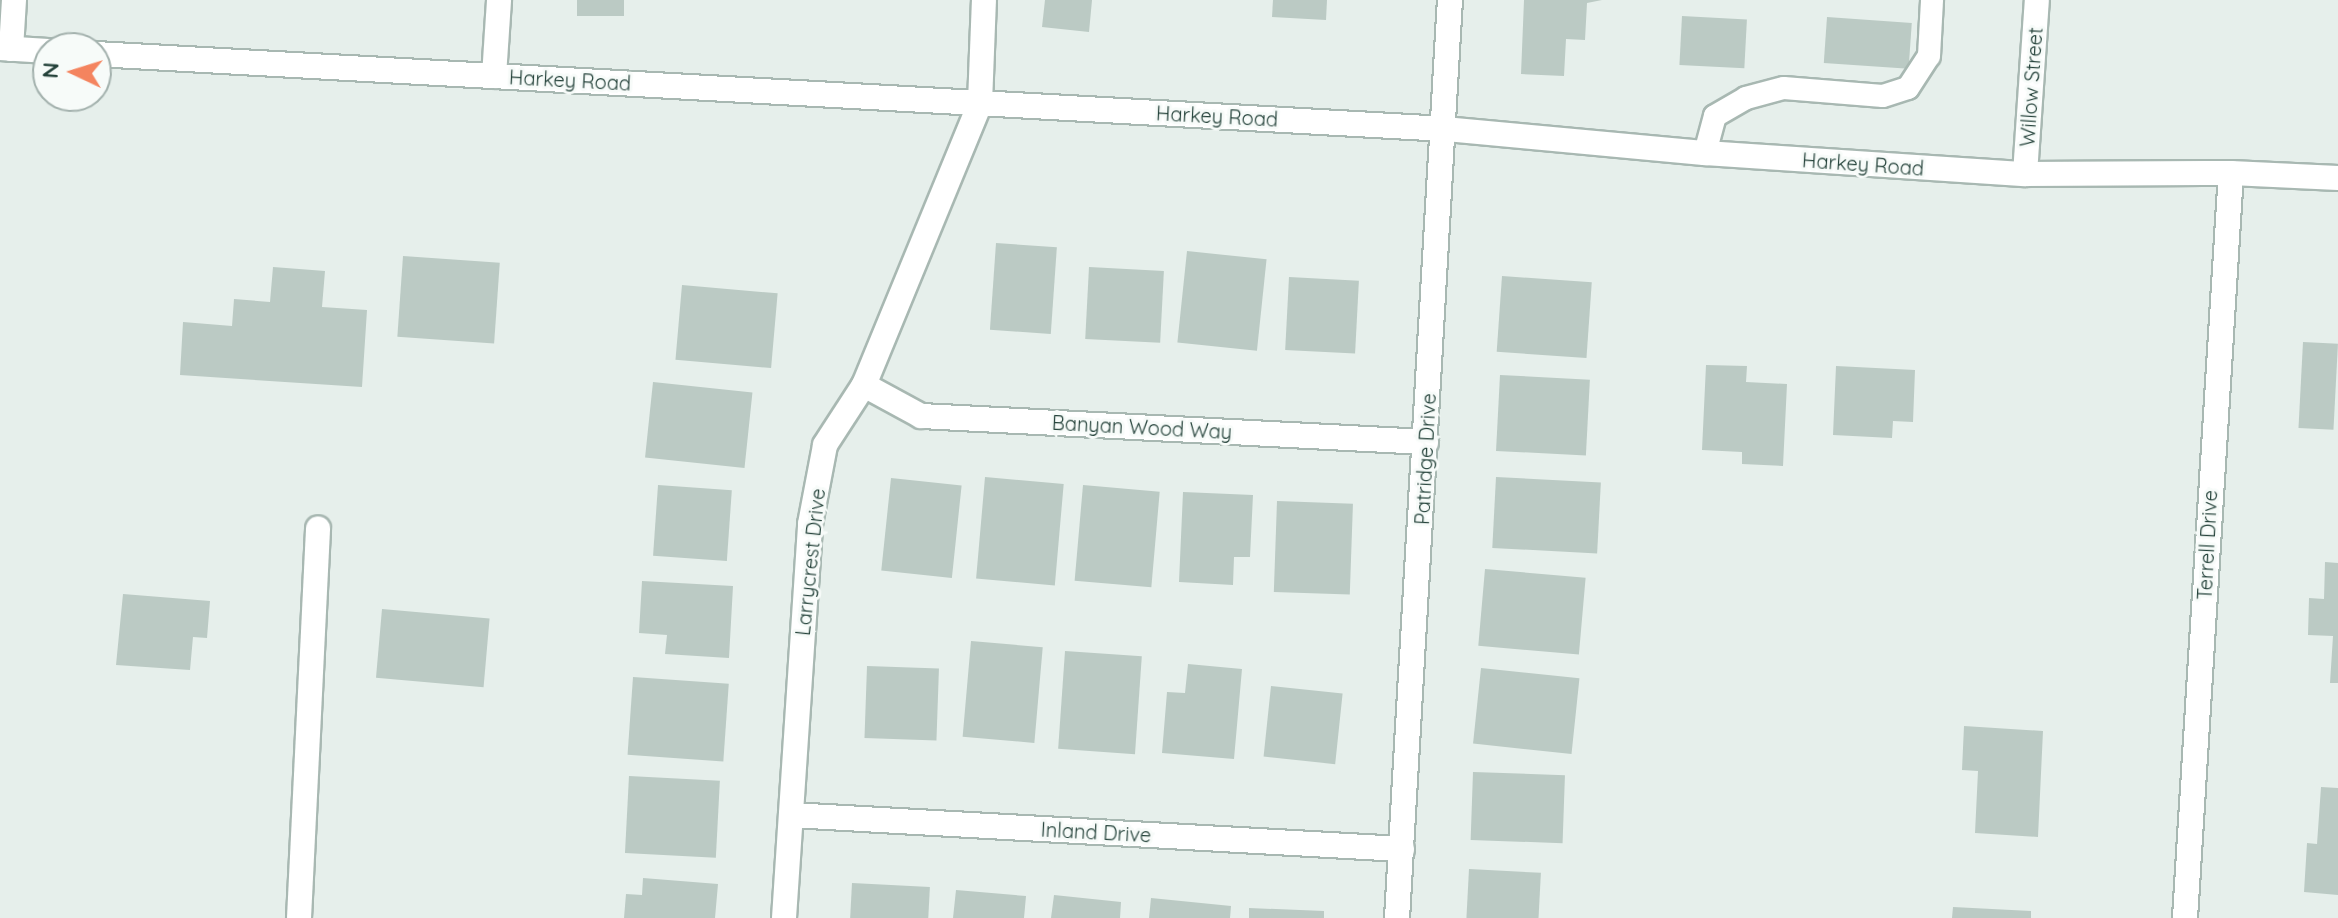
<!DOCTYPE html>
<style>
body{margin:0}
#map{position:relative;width:2338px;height:918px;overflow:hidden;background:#e6efeb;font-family:Quicksand,sans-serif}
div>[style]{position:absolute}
.building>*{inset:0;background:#bbcac4;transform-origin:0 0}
.roads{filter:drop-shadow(2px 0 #a8b8b2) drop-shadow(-2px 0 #a8b8b2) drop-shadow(0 2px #a8b8b2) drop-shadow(0 -2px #a8b8b2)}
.lane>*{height:22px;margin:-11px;padding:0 11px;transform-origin:11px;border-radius:11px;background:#fff}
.street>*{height:24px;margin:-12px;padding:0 12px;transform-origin:12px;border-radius:12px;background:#fff}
.secondary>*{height:24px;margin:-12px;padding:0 12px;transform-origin:12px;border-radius:12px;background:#fff}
span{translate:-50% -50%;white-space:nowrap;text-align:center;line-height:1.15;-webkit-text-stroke:6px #f7fbf9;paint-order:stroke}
.street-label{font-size:20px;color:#24423a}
.north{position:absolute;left:32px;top:32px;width:80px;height:80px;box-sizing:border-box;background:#f7fbf9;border:2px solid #a3b1ad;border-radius:50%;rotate:274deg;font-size:22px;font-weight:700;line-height:32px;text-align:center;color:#24423a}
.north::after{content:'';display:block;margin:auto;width:28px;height:36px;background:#f4845f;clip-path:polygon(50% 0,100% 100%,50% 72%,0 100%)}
</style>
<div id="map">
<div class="building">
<i style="left:577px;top:0;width:47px;height:16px"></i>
<i style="clip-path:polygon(1045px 0,1092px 0,1089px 32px,1042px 27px)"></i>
<i style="clip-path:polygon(1273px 0,1327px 0,1326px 20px,1272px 17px)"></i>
<i style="clip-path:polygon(1524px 0,1602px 0,1587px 3px,1585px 40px,1566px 39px,1564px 76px,1521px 74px)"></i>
<i style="left:1682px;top:16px;width:65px;height:49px;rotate:3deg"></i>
<i style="left:1827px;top:17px;width:85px;height:46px;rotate:4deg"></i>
<i style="left:996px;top:243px;width:61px;height:87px;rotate:4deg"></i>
<i style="left:1187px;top:251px;width:80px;height:92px;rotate:6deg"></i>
<i style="left:403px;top:256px;width:97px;height:81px;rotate:4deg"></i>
<i style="clip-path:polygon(273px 267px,325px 271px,322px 307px,367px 310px,362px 387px,180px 375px,183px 322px,232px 326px,234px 299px,270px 302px)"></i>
<i style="left:1089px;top:267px;width:75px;height:72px;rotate:3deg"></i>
<i style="left:1502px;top:276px;width:90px;height:76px;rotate:4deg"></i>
<i style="left:1289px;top:277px;width:70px;height:73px;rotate:3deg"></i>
<i style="left:682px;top:285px;width:96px;height:75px;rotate:5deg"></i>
<i style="left:2303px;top:342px;width:35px;height:86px;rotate:3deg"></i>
<i style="clip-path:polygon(1706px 365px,1747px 366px,1746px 382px,1787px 384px,1783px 466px,1742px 464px,1742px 452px,1702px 450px)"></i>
<i style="clip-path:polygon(1836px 366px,1915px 370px,1913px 422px,1893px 421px,1892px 438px,1833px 435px)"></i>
<i style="left:1500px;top:375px;width:90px;height:76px;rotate:3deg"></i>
<i style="left:653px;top:382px;width:100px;height:76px;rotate:6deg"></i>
<i style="left:985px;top:477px;width:79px;height:102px;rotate:5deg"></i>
<i style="left:1496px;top:477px;width:105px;height:71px;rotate:3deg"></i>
<i style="left:891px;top:478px;width:71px;height:93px;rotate:6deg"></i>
<i style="left:658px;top:485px;width:74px;height:71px;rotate:4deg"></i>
<i style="left:1083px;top:485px;width:77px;height:96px;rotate:5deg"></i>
<i style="clip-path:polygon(1183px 492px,1253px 495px,1250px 557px,1234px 557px,1233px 585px,1179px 582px)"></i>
<i style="left:1277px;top:501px;width:76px;height:91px;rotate:2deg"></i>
<i style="clip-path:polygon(2325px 562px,2338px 563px,2338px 683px,2330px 683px,2333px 636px,2308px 635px,2309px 598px,2324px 599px)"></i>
<i style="left:1485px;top:569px;width:101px;height:77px;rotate:5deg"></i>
<i style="clip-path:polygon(642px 581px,733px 586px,729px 658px,665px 654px,667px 635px,639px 633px)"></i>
<i style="clip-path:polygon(123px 594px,210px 601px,207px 638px,193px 637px,190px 670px,116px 665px)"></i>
<i style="left:382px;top:609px;width:108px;height:69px;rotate:5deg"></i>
<i style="left:971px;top:641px;width:72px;height:96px;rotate:5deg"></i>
<i style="left:1065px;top:651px;width:77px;height:98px;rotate:4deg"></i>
<i style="clip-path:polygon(1188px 664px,1242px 669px,1234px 759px,1162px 753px,1167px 692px,1185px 693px)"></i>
<i style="left:867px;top:666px;width:72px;height:72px;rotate:2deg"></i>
<i style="left:1481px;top:668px;width:99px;height:76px;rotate:6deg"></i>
<i style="left:633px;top:677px;width:96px;height:78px;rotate:4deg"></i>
<i style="left:1271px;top:686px;width:72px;height:71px;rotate:6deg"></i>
<i style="clip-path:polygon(1964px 726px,2043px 731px,2038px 837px,1975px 833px,1978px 771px,1962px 770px)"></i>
<i style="left:1473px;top:772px;width:92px;height:68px;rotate:2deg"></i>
<i style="left:629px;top:776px;width:91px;height:77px;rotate:3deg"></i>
<i style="clip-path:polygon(2321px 787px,2338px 788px,2338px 895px,2304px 892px,2307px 843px,2317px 844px)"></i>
<i style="left:1469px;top:869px;width:72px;height:49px;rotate:3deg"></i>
<i style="clip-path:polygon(643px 878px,718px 884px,715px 918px,624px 918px,626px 894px,642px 895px)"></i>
<i style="left:852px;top:883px;width:78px;height:35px;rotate:3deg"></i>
<i style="clip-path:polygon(956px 890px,1026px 896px,1024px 918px,953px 918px)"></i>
<i style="clip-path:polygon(1054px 895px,1121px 902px,1120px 918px,1051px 918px)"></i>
<i style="clip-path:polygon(1151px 898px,1231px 906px,1230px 918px,1149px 918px)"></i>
<i style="clip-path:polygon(1953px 907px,2031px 911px,2031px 918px,1952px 918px)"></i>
<i style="clip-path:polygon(1249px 908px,1324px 911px,1324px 918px,1249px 918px)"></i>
</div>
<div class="roads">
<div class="lane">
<i style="left:1705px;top:153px;width:38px;rotate:-75deg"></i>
<i style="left:1715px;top:116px;width:36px;rotate:-30deg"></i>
<i style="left:1746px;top:98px;width:39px;rotate:-15deg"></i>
<i style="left:1784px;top:88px;width:99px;rotate:4.6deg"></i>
<i style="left:1883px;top:96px;width:26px;rotate:-18deg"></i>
<i style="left:1908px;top:88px;width:38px;rotate:-57deg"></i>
<i style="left:1929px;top:56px;width:56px;rotate:-86.9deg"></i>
</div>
<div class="street">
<i style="left:11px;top:49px;width:49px;rotate:-86.5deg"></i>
<i style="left:494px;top:76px;width:76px;rotate:-86.2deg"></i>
<i style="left:2025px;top:174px;width:174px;rotate:-86.1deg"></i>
<i style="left:864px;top:385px;width:65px;rotate:28.5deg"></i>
<i style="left:921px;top:416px;width:506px;rotate:2.95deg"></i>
<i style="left:791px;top:815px;width:612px;rotate:3.19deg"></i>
<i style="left:299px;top:918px;width:390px;rotate:-87.2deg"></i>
<i style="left:784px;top:918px;width:395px;rotate:-86.2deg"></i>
<i style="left:810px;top:524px;width:80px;rotate:-79.2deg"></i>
<i style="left:825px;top:445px;width:72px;rotate:-57deg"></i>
<i style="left:864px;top:385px;width:305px;rotate:-67.6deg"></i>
<i style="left:980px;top:103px;width:103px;rotate:-87.8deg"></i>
<i style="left:1397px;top:918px;width:920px;rotate:-86.7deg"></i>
<i style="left:2185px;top:918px;width:746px;rotate:-86.47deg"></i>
</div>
<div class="secondary">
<i style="left:0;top:48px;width:48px;rotate:3.6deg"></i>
<i style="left:96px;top:54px;width:1351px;rotate:3.18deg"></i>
<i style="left:1445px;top:129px;width:261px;rotate:5.3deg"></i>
<i style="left:1705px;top:153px;width:321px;rotate:3.8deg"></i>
<i style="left:2025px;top:174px;width:206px;rotate:-0.3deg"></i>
<i style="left:2231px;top:173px;width:107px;rotate:2.7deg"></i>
</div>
</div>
<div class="street-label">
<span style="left:570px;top:80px;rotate:3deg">Harkey Road</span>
<span style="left:2031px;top:87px;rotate:-86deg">Willow Street</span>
<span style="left:1217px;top:116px;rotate:3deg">Harkey Road</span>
<span style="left:1863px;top:164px;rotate:4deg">Harkey Road</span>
<span style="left:1142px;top:427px;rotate:3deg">Banyan Wood Way</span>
<span style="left:1425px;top:459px;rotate:-87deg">Patridge Drive</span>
<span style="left:2207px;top:545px;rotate:-87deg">Terrell Drive</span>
<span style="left:810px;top:562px;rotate:-84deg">Larrycrest Drive</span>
<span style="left:1096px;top:832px;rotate:3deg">Inland Drive</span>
</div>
<div class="north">N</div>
</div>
